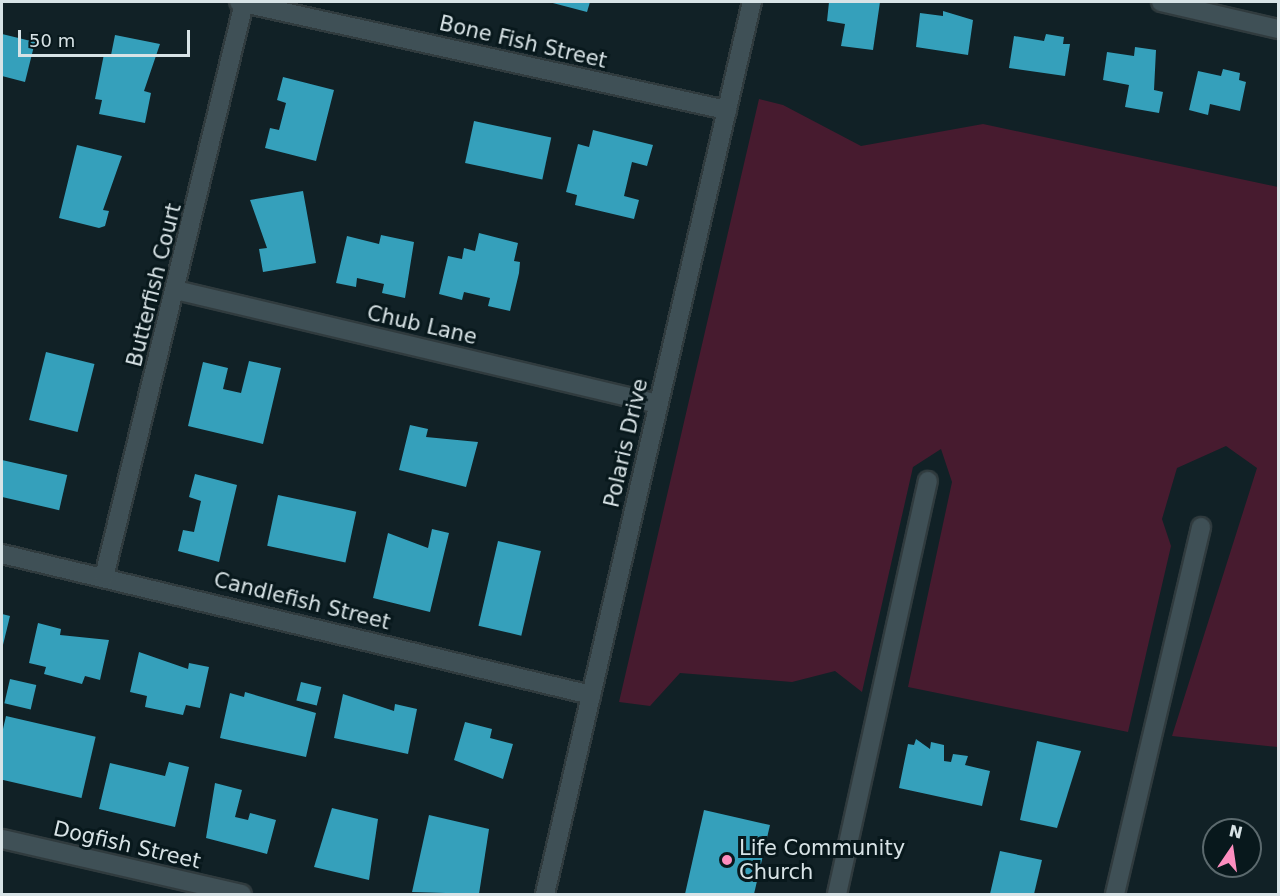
<!DOCTYPE html>
<style>
body{margin:0}
#map{position:relative;width:1280px;height:896px;overflow:hidden;background:#112126;font-family:"DejaVu Sans",sans-serif}
div>[style]{position:absolute}
.green>*{inset:0;background:#471b2f}
.building>*{inset:0;background:#35a0bb;transform-origin:0 0}
.roads{filter:drop-shadow(2px 0 #303b3e) drop-shadow(-2px 0 #303b3e) drop-shadow(0 2px #303b3e) drop-shadow(0 -2px #303b3e)}
.minor>*{height:18px;margin:-9px;padding:0 9px;transform-origin:9px;border-radius:9px;background:#3f5056}
.dots>*{width:16px;height:16px;translate:-50% -50%;box-sizing:border-box;border:3px solid #08181c;border-radius:50%}
span{translate:-50% -50%;white-space:nowrap;text-align:center;line-height:1.15;-webkit-text-stroke:6px #08181c;paint-order:stroke}
.street-label{font-size:21px;color:#d8e3e6}
.poi-label{font-size:21px;color:#d8e3e6}
.left{translate:0 -50%;text-align:left}
.frame{position:absolute;inset:0;border:3px solid #d8e3e6;pointer-events:none}
.north{position:absolute;left:1202px;top:818px;width:60px;height:60px;box-sizing:border-box;background:#08181c;border:2px solid #5b696d;border-radius:50%;rotate:13deg;font-size:16px;font-weight:700;line-height:24px;text-align:center;color:#d8e3e6}
.north::after{content:'';display:block;margin:auto;width:21px;height:27px;background:#fd8ebf;clip-path:polygon(50% 0,100% 100%,50% 72%,0 100%)}
.scale{position:absolute;left:18px;top:30px;width:172px;height:27px;box-sizing:border-box;border:3px solid #d8e3e6;border-top:0;padding-left:8px;font-size:18px;line-height:21px;white-space:nowrap;color:#d8e3e6;-webkit-text-stroke:4px #08181c;paint-order:stroke}
</style>
<div id="map">
<div class="green">
<i style="clip-path:polygon(759px 99px,783px 105px,861px 146px,983px 124px,1278px 187px,1278px 747px,1172px 736px,1257px 468px,1226px 446px,1177px 468px,1162px 519px,1171px 546px,1128px 732px,908px 687px,952px 482px,941px 449px,913px 467px,862px 692px,835px 671px,792px 682px,680px 673px,650px 706px,619px 702px)"></i>
</div>
<div class="building">
<i style="clip-path:polygon(549px 2px,590px 2px,587px 12px)"></i>
<i style="clip-path:polygon(829px 2px,880px 2px,873px 50px,841px 46px,845px 24px,827px 21px)"></i>
<i style="clip-path:polygon(943px 11px,973px 20px,968px 55px,916px 47px,920px 13px,943px 16px)"></i>
<i style="clip-path:polygon(2px 34px,35px 42px,25px 82px,2px 76px)"></i>
<i style="clip-path:polygon(1046px 34px,1064px 37px,1063px 44px,1070px 44px,1065px 76px,1009px 68px,1014px 36px,1044px 41px)"></i>
<i style="clip-path:polygon(115px 35px,160px 44px,144px 91px,151px 93px,145px 123px,99px 114px,102px 100px,95px 99px,104px 54px,111px 55px)"></i>
<i style="clip-path:polygon(1135px 47px,1156px 50px,1154px 90px,1163px 92px,1159px 113px,1125px 107px,1129px 85px,1103px 80px,1107px 52px,1134px 56px)"></i>
<i style="clip-path:polygon(1223px 69px,1240px 73px,1239px 80px,1246px 82px,1240px 111px,1210px 104px,1208px 115px,1189px 110px,1198px 71px,1221px 76px)"></i>
<i style="clip-path:polygon(283px 77px,334px 90px,316px 161px,265px 148px,270px 128px,279px 130px,286px 103px,277px 100px)"></i>
<i style="left:474px;top:121px;width:79px;height:43px;rotate:12deg"></i>
<i style="clip-path:polygon(593px 130px,653px 145px,647px 166px,632px 162px,624px 196px,639px 200px,634px 219px,575px 205px,577px 195px,566px 192px,578px 144px,589px 147px)"></i>
<i style="clip-path:polygon(77px 145px,122px 156px,103px 210px,109px 211px,105px 226px,99px 228px,59px 218px)"></i>
<i style="clip-path:polygon(303px 191px,316px 263px,263px 272px,259px 249px,267px 248px,250px 200px)"></i>
<i style="clip-path:polygon(479px 233px,518px 243px,514px 261px,520px 262px,519px 273px,510px 311px,488px 306px,490px 298px,464px 292px,462px 300px,439px 294px,448px 256px,462px 259px,464px 248px,475px 251px)"></i>
<i style="clip-path:polygon(381px 235px,414px 242px,405px 298px,382px 293px,384px 284px,357px 278px,356px 287px,336px 283px,347px 236px,379px 244px)"></i>
<i style="left:46px;top:352px;width:50px;height:70px;rotate:14deg"></i>
<i style="clip-path:polygon(249px 361px,281px 368px,263px 444px,188px 426px,203px 362px,228px 368px,223px 389px,241px 393px)"></i>
<i style="clip-path:polygon(410px 425px,428px 429px,426px 437px,478px 442px,466px 487px,399px 470px)"></i>
<i style="left:2px;top:460px;width:67px;height:36px;rotate:13deg"></i>
<i style="clip-path:polygon(195px 474px,237px 485px,219px 562px,178px 551px,183px 530px,194px 532px,201px 501px,189px 497px)"></i>
<i style="left:278px;top:495px;width:80px;height:52px;rotate:12deg"></i>
<i style="clip-path:polygon(432px 529px,449px 533px,430px 612px,373px 598px,388px 533px,428px 548px)"></i>
<i style="left:498px;top:541px;width:44px;height:87px;rotate:13deg"></i>
<i style="clip-path:polygon(2px 614px,10px 616px,2px 649px)"></i>
<i style="clip-path:polygon(38px 623px,61px 629px,60px 635px,109px 640px,100px 680px,85px 676px,82px 684px,44px 674px,46px 667px,29px 663px)"></i>
<i style="clip-path:polygon(139px 652px,188px 669px,189px 663px,209px 667px,200px 708px,186px 705px,183px 715px,145px 707px,147px 696px,130px 692px)"></i>
<i style="left:10px;top:679px;width:27px;height:25px;rotate:13deg"></i>
<i style="left:301px;top:682px;width:21px;height:19px;rotate:14deg"></i>
<i style="clip-path:polygon(245px 692px,316px 713px,306px 757px,220px 738px,230px 693px,244px 697px)"></i>
<i style="clip-path:polygon(343px 694px,394px 711px,395px 704px,417px 709px,408px 754px,334px 738px)"></i>
<i style="left:6px;top:716px;width:92px;height:63px;rotate:13deg"></i>
<i style="clip-path:polygon(465px 722px,492px 729px,490px 738px,513px 744px,503px 779px,454px 760px)"></i>
<i style="clip-path:polygon(916px 739px,930px 749px,931px 742px,944px 745px,944px 761px,951px 762px,953px 754px,968px 756px,965px 765px,990px 771px,982px 806px,899px 788px,908px 744px,914px 745px)"></i>
<i style="clip-path:polygon(1037px 741px,1081px 751px,1057px 828px,1020px 820px)"></i>
<i style="clip-path:polygon(169px 762px,189px 767px,175px 827px,99px 809px,110px 763px,165px 776px)"></i>
<i style="clip-path:polygon(215px 783px,242px 790px,235px 817px,248px 820px,250px 813px,276px 820px,267px 854px,206px 838px)"></i>
<i style="clip-path:polygon(332px 808px,378px 819px,369px 880px,314px 867px)"></i>
<i style="clip-path:polygon(704px 810px,770px 825px,754px 894px,685px 894px)"></i>
<i style="clip-path:polygon(429px 815px,489px 829px,479px 894px,412px 892px)"></i>
<i style="clip-path:polygon(1000px 851px,1042px 860px,1034px 894px,990px 894px)"></i>
</div>
<div class="roads">
<div class="minor">
<i style="left:239px;top:2px;width:500px;rotate:12.5deg"></i>
<i style="left:1161px;top:2px;width:120px;rotate:13deg"></i>
<i style="left:176px;top:290px;width:494px;rotate:13.3deg"></i>
<i style="left:2px;top:554px;width:606px;rotate:13.46deg"></i>
<i style="left:104px;top:577px;width:591px;rotate:-76.29deg"></i>
<i style="left:2px;top:839px;width:246px;rotate:12.9deg"></i>
<i style="left:545px;top:894px;width:916px;rotate:-76.94deg"></i>
<i style="left:837px;top:894px;width:423px;rotate:-77.6deg"></i>
<i style="left:1115px;top:894px;width:377px;rotate:-76.8deg"></i>
</div>
</div>
<div class="dots">
<i style="left:727px;top:860px;background:#fd8ebf"></i>
</div>
<div class="street-label">
<span style="left:523px;top:42px;rotate:13deg">Bone Fish Street</span>
<span style="left:154px;top:285px;rotate:-76deg">Butterfish Court</span>
<span style="left:422px;top:325px;rotate:13deg">Chub Lane</span>
<span style="left:626px;top:443px;rotate:-77deg">Polaris Drive</span>
<span style="left:302px;top:601px;rotate:14deg">Candlefish Street</span>
<span style="left:127px;top:845px;rotate:13deg">Dogfish Street</span>
</div>
<div class="poi-label">
<span class="left" style="left:739px;top:860px">Life Community<br>Church</span>
</div>
<div class="frame"></div>
<div class="north">N</div>
<div class="scale">50 m</div>
</div>
